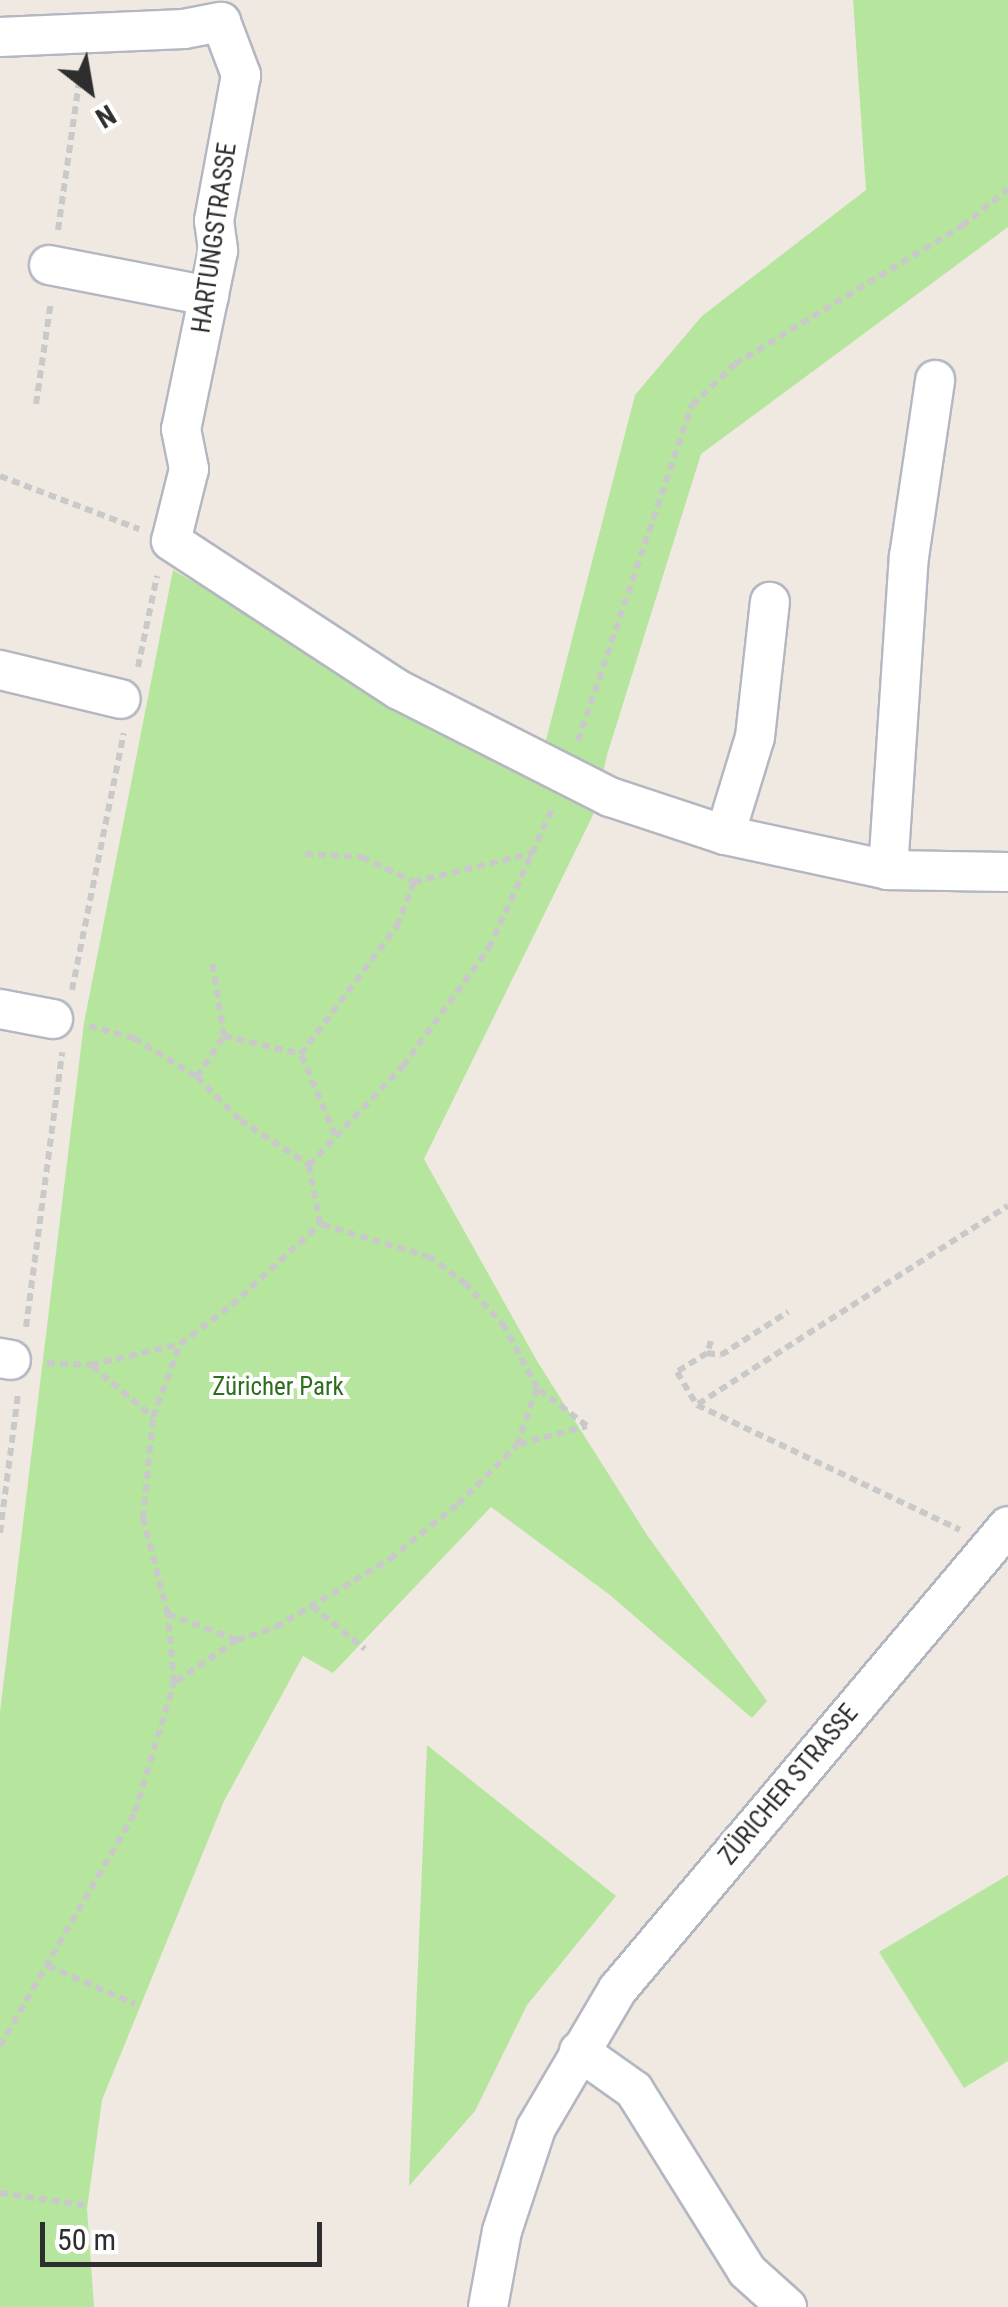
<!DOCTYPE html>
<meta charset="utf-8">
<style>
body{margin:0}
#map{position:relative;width:1008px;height:2307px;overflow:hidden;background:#efe9e1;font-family:"Roboto Condensed",sans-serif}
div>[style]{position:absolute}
.green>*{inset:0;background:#b6e59e}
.path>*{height:6px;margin-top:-3px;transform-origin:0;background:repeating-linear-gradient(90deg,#c9c9c9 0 8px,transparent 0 13px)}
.roads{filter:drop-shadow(2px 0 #b4b7c1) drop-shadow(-2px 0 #b4b7c1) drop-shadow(0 2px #b4b7c1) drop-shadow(0 -2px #b4b7c1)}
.minor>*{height:38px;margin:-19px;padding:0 19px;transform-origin:19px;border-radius:19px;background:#fff}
span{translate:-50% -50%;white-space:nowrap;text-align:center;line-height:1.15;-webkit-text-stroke:8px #fff;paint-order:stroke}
.street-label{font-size:25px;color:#2e2e2e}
.park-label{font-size:25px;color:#2c6e1b}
.north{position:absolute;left:40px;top:40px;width:100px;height:100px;-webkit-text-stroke:8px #fff;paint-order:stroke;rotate:149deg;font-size:28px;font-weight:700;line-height:40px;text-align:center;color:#2e2e2e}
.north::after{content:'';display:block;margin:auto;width:35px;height:45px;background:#2e2e2e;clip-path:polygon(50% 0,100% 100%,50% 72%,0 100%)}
.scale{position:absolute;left:40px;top:2222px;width:282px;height:45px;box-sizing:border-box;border:5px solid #2e2e2e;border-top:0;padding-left:12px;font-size:30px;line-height:35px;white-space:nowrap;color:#2e2e2e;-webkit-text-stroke:8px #fff;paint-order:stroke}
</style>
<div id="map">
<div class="green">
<i style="clip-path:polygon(853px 0,1008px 0,1008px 227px,701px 454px,607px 755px,594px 813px,424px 1159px,537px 1361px,647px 1535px,767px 1701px,752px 1718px,610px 1595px,491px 1507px,333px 1673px,303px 1656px,224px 1801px,102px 2100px,87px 2209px,94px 2307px,0 2307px,0 1712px,84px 1023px,173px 570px,536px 779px,635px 395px,702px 316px,866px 190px)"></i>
<i style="clip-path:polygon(427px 1745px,616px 1896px,527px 2005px,475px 2111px,409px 2186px)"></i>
<i style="clip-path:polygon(1008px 1875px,1008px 2061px,964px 2088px,879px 1952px)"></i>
</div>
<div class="path">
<i style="left:58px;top:230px;width:163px;rotate:-81.9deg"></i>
<i style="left:36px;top:404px;width:104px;rotate:-81.7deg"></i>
<i style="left:0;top:476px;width:149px;rotate:20.9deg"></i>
<i style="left:138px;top:667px;width:93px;rotate:-78.2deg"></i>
<i style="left:578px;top:741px;width:355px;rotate:-71.3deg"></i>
<i style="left:692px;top:405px;width:59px;rotate:-43.6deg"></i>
<i style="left:735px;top:364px;width:266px;rotate:-31.3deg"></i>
<i style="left:962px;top:226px;width:59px;rotate:-38.8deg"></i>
<i style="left:305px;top:854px;width:57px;rotate:3deg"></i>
<i style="left:362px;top:857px;width:58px;rotate:25.7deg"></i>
<i style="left:72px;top:990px;width:262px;rotate:-78.6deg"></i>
<i style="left:89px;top:1026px;width:47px;rotate:14.9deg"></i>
<i style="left:134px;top:1038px;width:74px;rotate:31.8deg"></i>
<i style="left:197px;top:1077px;width:61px;rotate:45deg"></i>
<i style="left:240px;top:1120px;width:82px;rotate:33.1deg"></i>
<i style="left:224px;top:1036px;width:79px;rotate:13.2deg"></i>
<i style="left:197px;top:1077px;width:49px;rotate:-56.6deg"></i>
<i style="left:224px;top:1036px;width:77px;rotate:-99deg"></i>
<i style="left:335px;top:1135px;width:88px;rotate:-112.8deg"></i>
<i style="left:301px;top:1054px;width:160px;rotate:-53.1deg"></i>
<i style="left:397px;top:926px;width:47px;rotate:-68.9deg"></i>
<i style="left:414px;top:882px;width:123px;rotate:-13.6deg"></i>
<i style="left:26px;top:1327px;width:277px;rotate:-82.5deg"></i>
<i style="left:711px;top:1341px;width:13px;rotate:108deg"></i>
<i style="left:707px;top:1353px;width:14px;rotate:8deg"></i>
<i style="left:721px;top:1355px;width:80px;rotate:-32.7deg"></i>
<i style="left:707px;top:1353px;width:36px;rotate:148deg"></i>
<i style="left:677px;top:1372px;width:39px;rotate:59deg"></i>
<i style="left:697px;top:1405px;width:291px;rotate:25.4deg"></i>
<i style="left:47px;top:1363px;width:44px;rotate:2.6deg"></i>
<i style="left:91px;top:1365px;width:91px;rotate:-13.3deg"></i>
<i style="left:92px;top:1366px;width:80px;rotate:39.9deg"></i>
<i style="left:698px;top:1404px;width:368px;rotate:-32.6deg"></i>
<i style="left:519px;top:1444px;width:70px;rotate:-14.8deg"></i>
<i style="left:587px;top:1426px;width:61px;rotate:-142.9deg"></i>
<i style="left:0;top:1533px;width:140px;rotate:-82.6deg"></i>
<i style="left:312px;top:1606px;width:68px;rotate:39.1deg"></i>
<i style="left:168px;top:1614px;width:74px;rotate:20.6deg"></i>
<i style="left:237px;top:1640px;width:76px;rotate:145.7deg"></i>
<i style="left:237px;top:1640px;width:41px;rotate:-18.4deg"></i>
<i style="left:276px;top:1627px;width:133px;rotate:-30.8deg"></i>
<i style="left:390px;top:1559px;width:87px;rotate:-39deg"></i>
<i style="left:458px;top:1504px;width:83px;rotate:-45deg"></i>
<i style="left:517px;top:1445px;width:60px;rotate:-70.7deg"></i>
<i style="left:537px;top:1388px;width:69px;rotate:-117.7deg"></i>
<i style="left:505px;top:1327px;width:58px;rotate:-132.2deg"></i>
<i style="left:466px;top:1284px;width:45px;rotate:-143.1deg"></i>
<i style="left:430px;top:1257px;width:115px;rotate:-163.3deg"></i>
<i style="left:48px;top:1966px;width:95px;rotate:23.6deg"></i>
<i style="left:0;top:2046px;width:270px;rotate:-60deg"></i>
<i style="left:135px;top:1812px;width:135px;rotate:-73.2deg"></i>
<i style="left:174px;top:1683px;width:69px;rotate:-95deg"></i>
<i style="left:168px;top:1614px;width:99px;rotate:-104.6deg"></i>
<i style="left:143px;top:1518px;width:101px;rotate:-84.3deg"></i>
<i style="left:153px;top:1417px;width:78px;rotate:-69.7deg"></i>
<i style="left:180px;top:1344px;width:65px;rotate:-36.9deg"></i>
<i style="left:232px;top:1305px;width:120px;rotate:-42.6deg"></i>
<i style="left:320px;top:1224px;width:60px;rotate:-100.6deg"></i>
<i style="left:309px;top:1165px;width:137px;rotate:-46.5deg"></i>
<i style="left:403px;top:1066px;width:146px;rotate:-53.9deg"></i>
<i style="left:489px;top:948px;width:153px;rotate:-65.6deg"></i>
<i style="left:0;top:2193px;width:85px;rotate:8.1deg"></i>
</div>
<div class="roads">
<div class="minor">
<i style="left:221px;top:22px;width:57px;rotate:69.3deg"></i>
<i style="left:241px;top:75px;width:148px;rotate:100.5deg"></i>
<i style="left:214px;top:221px;width:30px;rotate:82deg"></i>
<i style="left:218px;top:251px;width:182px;rotate:101.7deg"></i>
<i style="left:181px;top:429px;width:41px;rotate:78.7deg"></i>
<i style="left:189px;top:469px;width:74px;rotate:104deg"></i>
<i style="left:171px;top:541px;width:272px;rotate:33.2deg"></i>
<i style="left:399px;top:690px;width:237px;rotate:26.9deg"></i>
<i style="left:610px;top:797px;width:121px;rotate:18.3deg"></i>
<i style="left:725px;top:835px;width:167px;rotate:12.1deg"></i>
<i style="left:888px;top:870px;width:120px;rotate:1deg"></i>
<i style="left:0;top:37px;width:184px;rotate:-2.5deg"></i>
<i style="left:184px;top:29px;width:38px;rotate:-11deg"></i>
<i style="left:49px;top:265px;width:163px;rotate:11deg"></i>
<i style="left:0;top:670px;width:124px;rotate:13.5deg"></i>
<i style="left:725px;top:835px;width:102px;rotate:-73deg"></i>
<i style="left:755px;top:737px;width:136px;rotate:-83.7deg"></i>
<i style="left:888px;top:870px;width:314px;rotate:-86.2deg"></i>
<i style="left:909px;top:557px;width:179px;rotate:-81.6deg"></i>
<i style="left:0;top:1009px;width:54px;rotate:10.7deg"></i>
<i style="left:0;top:1358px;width:11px;rotate:10deg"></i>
<i style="left:579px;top:2051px;width:67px;rotate:35.3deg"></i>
<i style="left:634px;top:2090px;width:213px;rotate:58deg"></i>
<i style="left:747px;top:2271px;width:54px;rotate:42deg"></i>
<i style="left:488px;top:2307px;width:77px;rotate:-79.6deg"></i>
<i style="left:502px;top:2231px;width:108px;rotate:-71.7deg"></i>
<i style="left:536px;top:2128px;width:161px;rotate:-59.5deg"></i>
<i style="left:618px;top:1989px;width:605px;rotate:-49.89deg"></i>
</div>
</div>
<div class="street-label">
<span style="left:215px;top:238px;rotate:-82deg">HARTUNGSTRASSE</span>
<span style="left:789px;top:1785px;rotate:-50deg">ZÜRICHER STRASSE</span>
</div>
<div class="park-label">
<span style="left:278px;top:1387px">Züricher Park</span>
</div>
<div class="north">N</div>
<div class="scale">50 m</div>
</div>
